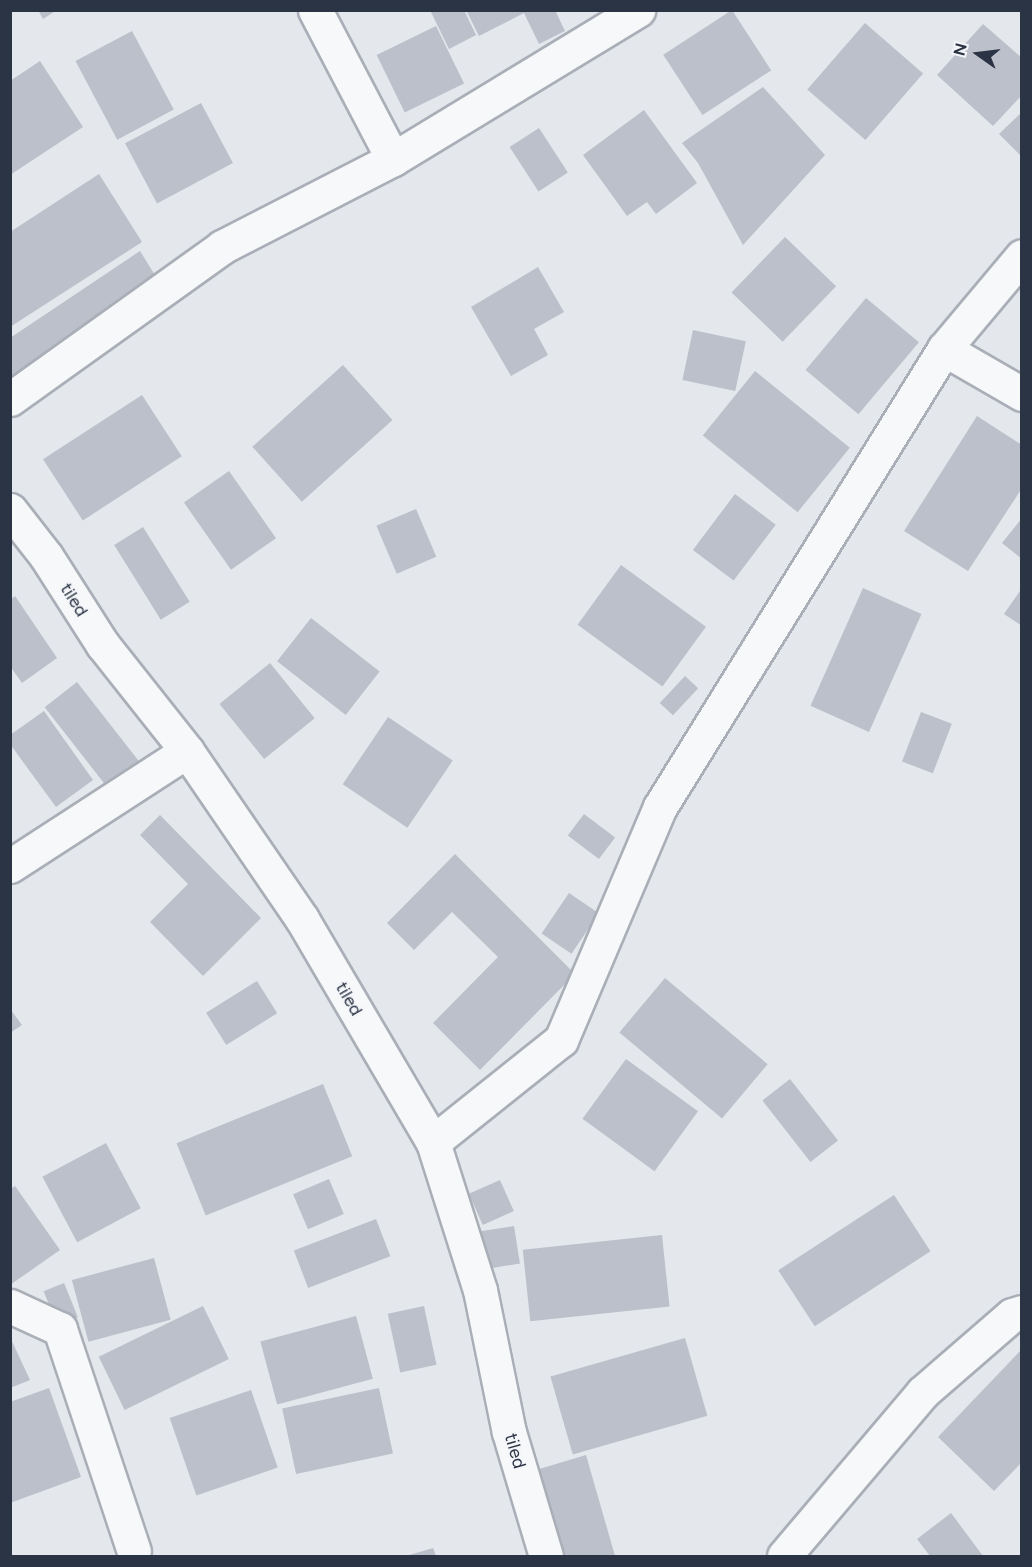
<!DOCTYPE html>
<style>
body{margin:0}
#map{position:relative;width:1032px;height:1567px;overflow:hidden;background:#e4e7ec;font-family:Figtree,sans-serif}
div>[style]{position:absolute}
.building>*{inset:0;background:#bbc0ca;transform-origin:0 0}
.roads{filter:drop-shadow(2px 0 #a9aeb7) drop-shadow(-2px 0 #a9aeb7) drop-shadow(0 2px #a9aeb7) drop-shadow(0 -2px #a9aeb7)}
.street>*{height:33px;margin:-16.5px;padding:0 16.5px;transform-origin:16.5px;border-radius:16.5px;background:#f7f8fa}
span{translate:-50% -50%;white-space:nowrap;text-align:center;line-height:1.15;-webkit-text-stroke:4.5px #f4f6f9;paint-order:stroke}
.street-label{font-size:18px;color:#2b3445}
.frame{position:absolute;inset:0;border:12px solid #2b3445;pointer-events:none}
.north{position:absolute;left:948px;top:24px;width:60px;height:60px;-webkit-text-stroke:4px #f4f6f9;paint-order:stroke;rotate:284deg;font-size:16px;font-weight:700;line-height:24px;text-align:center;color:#2b3445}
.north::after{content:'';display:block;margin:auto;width:21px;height:27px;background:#2b3445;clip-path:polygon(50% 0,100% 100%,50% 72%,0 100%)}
</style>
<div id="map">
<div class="building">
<i style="clip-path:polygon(38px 10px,57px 10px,43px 19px)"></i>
<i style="clip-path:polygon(430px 10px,464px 10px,476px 35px,449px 49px)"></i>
<i style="clip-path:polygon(466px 10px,555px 10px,565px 31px,539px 44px,524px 13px,479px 36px)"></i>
<i style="left:732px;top:10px;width:72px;height:82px;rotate:57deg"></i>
<i style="left:865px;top:23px;width:77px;height:88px;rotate:41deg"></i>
<i style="clip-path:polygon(983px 24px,1022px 58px,1022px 95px,993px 126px,937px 75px)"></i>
<i style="left:436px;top:26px;width:64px;height:66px;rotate:64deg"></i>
<i style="left:132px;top:31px;width:89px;height:64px;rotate:62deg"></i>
<i style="clip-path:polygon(40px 61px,83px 127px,10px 175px,10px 81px)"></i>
<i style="clip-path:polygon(763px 87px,825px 155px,743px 245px,698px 163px,682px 143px)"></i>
<i style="left:201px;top:103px;width:68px;height:86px;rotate:62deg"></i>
<i style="clip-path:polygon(644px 110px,697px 183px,656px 214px,647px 202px,627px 216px,583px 155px)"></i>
<i style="clip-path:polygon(1022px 112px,1022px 157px,999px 134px)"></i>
<i style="left:539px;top:128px;width:53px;height:35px;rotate:57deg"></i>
<i style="clip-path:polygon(99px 174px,142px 242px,10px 327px,10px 232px)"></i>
<i style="left:785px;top:237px;width:71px;height:77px;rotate:44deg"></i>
<i style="clip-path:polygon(140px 251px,158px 280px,10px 380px,10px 338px)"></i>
<i style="clip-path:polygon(538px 267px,564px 312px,534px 329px,548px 355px,511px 376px,471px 307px)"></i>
<i style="left:866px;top:298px;width:69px;height:94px;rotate:40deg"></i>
<i style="left:693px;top:330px;width:54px;height:51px;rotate:12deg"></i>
<i style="left:343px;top:365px;width:74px;height:122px;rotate:48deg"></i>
<i style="left:755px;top:371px;width:122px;height:83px;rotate:39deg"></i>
<i style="left:142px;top:395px;width:73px;height:118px;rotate:57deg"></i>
<i style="clip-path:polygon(977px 416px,1022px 445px,1022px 488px,968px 571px,904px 531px)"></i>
<i style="left:229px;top:471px;width:82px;height:55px;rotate:55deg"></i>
<i style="left:735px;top:494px;width:51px;height:70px;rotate:37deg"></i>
<i style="left:416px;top:509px;width:52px;height:43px;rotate:67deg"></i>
<i style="clip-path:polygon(1022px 518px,1022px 559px,1002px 543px)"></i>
<i style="left:143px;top:527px;width:88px;height:34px;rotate:58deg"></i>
<i style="left:621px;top:565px;width:105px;height:74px;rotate:36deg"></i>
<i style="left:863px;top:588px;width:64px;height:129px;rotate:24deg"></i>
<i style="clip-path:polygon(1022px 588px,1022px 626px,1004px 614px)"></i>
<i style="clip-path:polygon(15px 596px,57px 658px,22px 683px,10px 666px,10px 600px)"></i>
<i style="left:311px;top:618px;width:87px;height:55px;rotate:38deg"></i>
<i style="left:270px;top:663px;width:71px;height:65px;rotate:51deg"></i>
<i style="left:685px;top:676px;width:18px;height:37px;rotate:43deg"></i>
<i style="left:77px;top:682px;width:105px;height:41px;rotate:52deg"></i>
<i style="clip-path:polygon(44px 711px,93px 780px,56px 807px,10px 744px,10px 735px)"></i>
<i style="left:921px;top:712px;width:33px;height:53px;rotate:21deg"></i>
<i style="left:388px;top:717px;width:78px;height:81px;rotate:34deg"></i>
<i style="left:584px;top:814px;width:39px;height:27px;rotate:37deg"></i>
<i style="clip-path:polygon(160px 815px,261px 918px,203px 976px,150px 922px,188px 884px,140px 835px)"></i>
<i style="clip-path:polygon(455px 854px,575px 974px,480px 1070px,433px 1023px,498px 957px,452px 912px,414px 950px,387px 923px)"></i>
<i style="left:569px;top:893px;width:36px;height:49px;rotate:34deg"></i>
<i style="left:665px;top:978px;width:134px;height:71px;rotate:40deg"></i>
<i style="left:257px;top:981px;width:38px;height:60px;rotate:58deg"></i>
<i style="clip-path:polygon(10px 1009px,22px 1025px,10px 1033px)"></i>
<i style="left:626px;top:1059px;width:89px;height:74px;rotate:36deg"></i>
<i style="left:790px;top:1079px;width:78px;height:35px;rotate:52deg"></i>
<i style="left:323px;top:1084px;width:78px;height:158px;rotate:68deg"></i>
<i style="left:106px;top:1143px;width:74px;height:72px;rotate:62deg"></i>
<i style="left:329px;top:1179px;width:38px;height:39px;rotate:67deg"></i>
<i style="left:500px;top:1180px;width:34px;height:34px;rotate:66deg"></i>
<i style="clip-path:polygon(15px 1186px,60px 1250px,10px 1285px,10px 1189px)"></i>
<i style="left:894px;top:1195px;width:67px;height:138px;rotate:57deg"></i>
<i style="left:376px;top:1219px;width:40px;height:88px;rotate:69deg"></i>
<i style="left:514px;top:1226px;width:38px;height:39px;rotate:81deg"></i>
<i style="left:662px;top:1235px;width:72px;height:140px;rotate:84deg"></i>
<i style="left:154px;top:1258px;width:64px;height:85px;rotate:75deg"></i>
<i style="left:64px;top:1283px;width:37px;height:22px;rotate:68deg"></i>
<i style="left:203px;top:1306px;width:59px;height:116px;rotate:64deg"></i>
<i style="left:424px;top:1306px;width:60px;height:37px;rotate:78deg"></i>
<i style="left:356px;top:1316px;width:65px;height:99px;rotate:75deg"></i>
<i style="clip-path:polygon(10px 1337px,30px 1380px,10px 1388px)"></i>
<i style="left:685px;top:1338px;width:81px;height:140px;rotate:74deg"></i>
<i style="clip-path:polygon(1022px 1349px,1022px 1462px,994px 1491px,938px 1437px)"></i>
<i style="clip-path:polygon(49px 1388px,81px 1477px,10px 1503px,10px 1402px)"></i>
<i style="left:379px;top:1388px;width:67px;height:99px;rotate:78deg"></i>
<i style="left:251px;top:1390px;width:82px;height:86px;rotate:71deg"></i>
<i style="clip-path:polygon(586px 1455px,615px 1556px,562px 1556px,536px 1470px)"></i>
<i style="clip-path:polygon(951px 1513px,983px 1556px,930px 1556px,917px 1539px)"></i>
<i style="clip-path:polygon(433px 1548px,436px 1556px,406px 1556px)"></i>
</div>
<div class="roads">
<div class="street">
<i style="left:315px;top:10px;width:168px;rotate:62.4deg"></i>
<i style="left:944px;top:349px;width:90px;rotate:30deg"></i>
<i style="left:10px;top:399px;width:261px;rotate:-35.6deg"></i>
<i style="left:222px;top:247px;width:192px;rotate:-27.2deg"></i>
<i style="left:393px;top:159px;width:287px;rotate:-31.3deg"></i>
<i style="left:10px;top:510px;width:58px;rotate:52deg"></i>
<i style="left:46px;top:556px;width:106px;rotate:57.4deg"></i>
<i style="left:103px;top:645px;width:135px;rotate:51.6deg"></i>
<i style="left:187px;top:751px;width:204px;rotate:55.6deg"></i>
<i style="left:302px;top:919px;width:259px;rotate:59.6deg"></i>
<i style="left:433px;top:1142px;width:155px;rotate:72.4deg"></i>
<i style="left:480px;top:1290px;width:145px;rotate:78.5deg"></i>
<i style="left:509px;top:1432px;width:129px;rotate:73.4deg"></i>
<i style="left:10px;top:866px;width:211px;rotate:-33deg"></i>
<i style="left:433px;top:1142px;width:164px;rotate:-38.6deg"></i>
<i style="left:561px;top:1040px;width:253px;rotate:-67deg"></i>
<i style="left:660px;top:807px;width:539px;rotate:-58.2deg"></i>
<i style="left:944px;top:349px;width:121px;rotate:-50deg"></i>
<i style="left:10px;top:1306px;width:55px;rotate:24.7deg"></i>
<i style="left:60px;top:1329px;width:234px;rotate:71.6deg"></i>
<i style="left:784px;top:1556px;width:214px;rotate:-49.7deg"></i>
<i style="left:922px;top:1393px;width:119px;rotate:-40.9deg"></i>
<i style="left:1012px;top:1315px;width:10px;rotate:-17deg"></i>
</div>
</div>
<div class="street-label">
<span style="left:74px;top:600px;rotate:58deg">tiled</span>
<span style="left:349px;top:999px;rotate:60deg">tiled</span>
<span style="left:515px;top:1451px;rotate:74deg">tiled</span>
</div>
<div class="frame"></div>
<div class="north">N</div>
</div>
